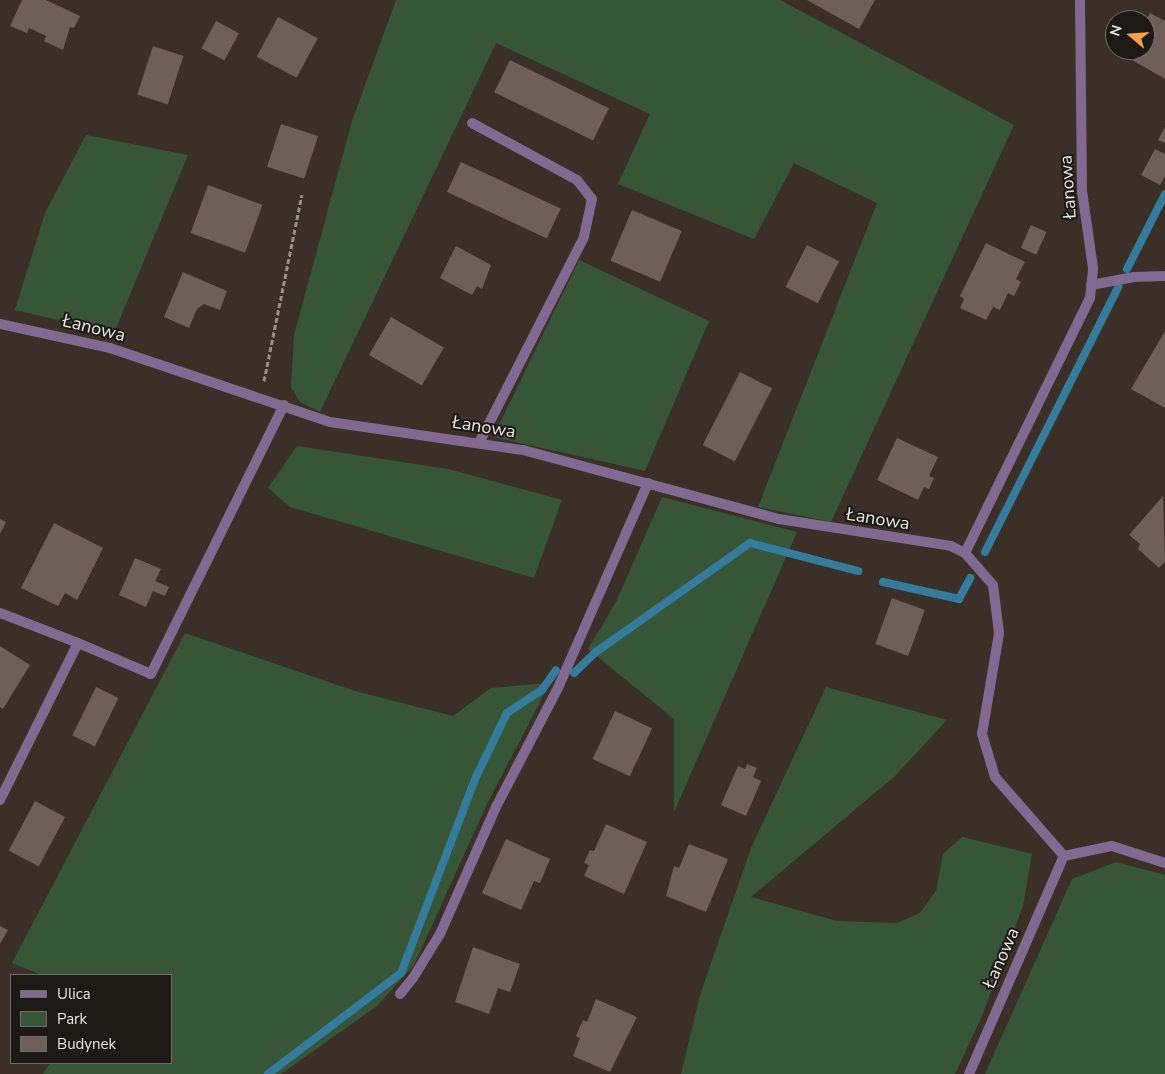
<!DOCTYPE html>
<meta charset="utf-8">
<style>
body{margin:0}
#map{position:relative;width:1165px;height:1074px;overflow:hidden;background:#3a3027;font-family:"Nunito Sans",sans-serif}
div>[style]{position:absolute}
.green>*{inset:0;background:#375638}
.stream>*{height:8px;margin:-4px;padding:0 4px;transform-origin:4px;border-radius:4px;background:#347b9c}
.building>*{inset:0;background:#6e5f59;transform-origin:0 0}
.path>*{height:3px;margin-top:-1.5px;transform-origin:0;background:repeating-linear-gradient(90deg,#989089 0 5px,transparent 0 7.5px)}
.service>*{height:10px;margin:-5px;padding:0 5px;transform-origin:5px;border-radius:5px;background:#806a91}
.minor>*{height:10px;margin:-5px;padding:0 5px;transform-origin:5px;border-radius:5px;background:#806a91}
span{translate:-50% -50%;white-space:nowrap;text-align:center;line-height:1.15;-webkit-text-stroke:4px #1d1915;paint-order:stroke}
.street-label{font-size:18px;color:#ebe5df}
.legend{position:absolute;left:10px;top:974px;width:162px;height:90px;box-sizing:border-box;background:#1d1915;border:1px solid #6f6b66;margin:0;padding:6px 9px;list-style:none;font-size:15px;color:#ebe5df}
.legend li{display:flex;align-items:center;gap:10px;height:25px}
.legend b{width:25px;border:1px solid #6f6b66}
.north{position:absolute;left:1105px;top:10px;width:50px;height:50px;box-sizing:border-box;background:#1d1915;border:1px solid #6f6b66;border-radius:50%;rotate:288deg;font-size:14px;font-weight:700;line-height:20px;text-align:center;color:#ebe5df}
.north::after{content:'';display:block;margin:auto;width:18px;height:22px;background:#f7a149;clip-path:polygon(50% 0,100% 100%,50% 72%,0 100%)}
</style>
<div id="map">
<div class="green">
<i style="clip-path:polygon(396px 0,780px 0,1014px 125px,831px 522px,758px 507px,877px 203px,794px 163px,754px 239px,618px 184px,650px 114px,496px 43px,320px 412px,300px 402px,291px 387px,294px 335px,352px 121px)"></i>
<i style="clip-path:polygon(86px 135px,188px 155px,114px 333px,15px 310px,45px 213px)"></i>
<i style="clip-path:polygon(579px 260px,709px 321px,645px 471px,493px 437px)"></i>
<i style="clip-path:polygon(297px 446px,448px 469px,562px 500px,534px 578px,290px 507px,268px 488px)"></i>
<i style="clip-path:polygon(662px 497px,797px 532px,674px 812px,674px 719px,588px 649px,616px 602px)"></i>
<i style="clip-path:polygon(185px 633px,355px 691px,453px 716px,491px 688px,550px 683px,487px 804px,414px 965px,377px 1006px,281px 1074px,43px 1074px,50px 1063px,171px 1063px,171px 975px,42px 975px,12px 963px)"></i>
<i style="clip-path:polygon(826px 687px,947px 720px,895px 776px,751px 897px,837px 921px,897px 923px,920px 913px,936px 891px,943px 854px,962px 837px,1032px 854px,1023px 906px,982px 1016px,955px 1074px,681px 1074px,700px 995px,751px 848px)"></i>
<i style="clip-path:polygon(1116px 862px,1165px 875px,1165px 1074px,985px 1074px,1072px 879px)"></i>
</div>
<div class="stream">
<i style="left:1127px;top:269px;width:84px;rotate:-63.1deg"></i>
<i style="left:985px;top:552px;width:297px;rotate:-63.3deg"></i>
<i style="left:883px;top:582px;width:78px;rotate:12.6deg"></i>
<i style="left:959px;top:599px;width:24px;rotate:-62deg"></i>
<i style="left:574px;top:673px;width:30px;rotate:-44deg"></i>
<i style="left:596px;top:652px;width:189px;rotate:-35.3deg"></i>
<i style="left:750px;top:543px;width:112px;rotate:14.5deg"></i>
<i style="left:268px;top:1074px;width:167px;rotate:-37.2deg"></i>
<i style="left:401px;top:973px;width:210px;rotate:-69.1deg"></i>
<i style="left:476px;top:777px;width:71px;rotate:-64.2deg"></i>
<i style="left:507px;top:713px;width:42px;rotate:-33.3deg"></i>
<i style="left:542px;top:690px;width:24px;rotate:-55deg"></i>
</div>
<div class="building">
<i style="clip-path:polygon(22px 0,46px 0,80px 16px,74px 28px,70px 27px,63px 50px,44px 41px,46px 36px,29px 28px,27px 33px,10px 26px)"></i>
<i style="clip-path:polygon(807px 0,875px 0,859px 29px)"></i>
<i style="clip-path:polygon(1150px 13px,1165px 21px,1165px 79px,1125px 56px,1129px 50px,1145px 50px,1145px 22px)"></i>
<i style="left:278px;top:17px;width:45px;height:45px;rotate:28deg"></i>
<i style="left:216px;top:21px;width:26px;height:31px;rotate:28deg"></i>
<i style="left:153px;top:46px;width:32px;height:51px;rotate:18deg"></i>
<i style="left:510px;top:60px;width:110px;height:36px;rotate:26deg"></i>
<i style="left:281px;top:124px;width:39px;height:45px;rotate:18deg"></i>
<i style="clip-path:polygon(1165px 127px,1165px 143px,1158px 140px)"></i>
<i style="clip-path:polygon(1155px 149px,1165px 154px,1165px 176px,1160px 185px,1141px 175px)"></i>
<i style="left:461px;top:162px;width:110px;height:33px;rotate:25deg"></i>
<i style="left:208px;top:185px;width:58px;height:51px;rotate:20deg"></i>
<i style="left:632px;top:210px;width:54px;height:55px;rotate:23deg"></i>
<i style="left:1031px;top:225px;width:17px;height:25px;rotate:24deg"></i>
<i style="clip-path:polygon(986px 243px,1025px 262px,1016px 279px,1021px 282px,1014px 296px,1008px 293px,1000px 310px,993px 307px,986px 320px,960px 308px,964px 299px,960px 296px)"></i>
<i style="left:807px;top:245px;width:36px;height:47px;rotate:27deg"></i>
<i style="clip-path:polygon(456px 246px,491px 265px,482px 289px,477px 286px,472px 295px,440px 278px)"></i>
<i style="clip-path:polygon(183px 272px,227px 291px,220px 310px,204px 304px,197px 309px,189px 328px,164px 317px)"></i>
<i style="left:391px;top:317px;width:61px;height:44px;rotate:30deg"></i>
<i style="clip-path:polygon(1165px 331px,1165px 408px,1131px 389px)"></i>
<i style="left:740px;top:372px;width:36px;height:82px;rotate:27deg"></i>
<i style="clip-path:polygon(897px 438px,938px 457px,929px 476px,934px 478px,929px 489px,924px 487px,918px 500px,877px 480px)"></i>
<i style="clip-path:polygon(1163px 496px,1165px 561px,1159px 568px,1138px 549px,1140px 544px,1129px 535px)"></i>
<i style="clip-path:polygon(0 519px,6px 522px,0 534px)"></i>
<i style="clip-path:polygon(54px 523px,103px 548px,77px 600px,65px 593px,58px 606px,21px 588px)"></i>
<i style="clip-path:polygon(135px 558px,161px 569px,155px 581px,169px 587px,165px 596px,153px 591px,146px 607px,119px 595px)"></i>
<i style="left:892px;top:598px;width:35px;height:49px;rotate:20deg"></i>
<i style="clip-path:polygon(0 646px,30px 665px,3px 709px,0 707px)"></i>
<i style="left:96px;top:687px;width:25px;height:54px;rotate:26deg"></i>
<i style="left:615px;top:711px;width:41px;height:53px;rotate:25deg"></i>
<i style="clip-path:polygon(747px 764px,757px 768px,753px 777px,761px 781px,746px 816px,721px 805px,738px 766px,745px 769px)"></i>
<i style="left:35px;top:801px;width:34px;height:56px;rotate:28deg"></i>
<i style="clip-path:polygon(606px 824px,647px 842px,624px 894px,584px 876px,589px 865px,584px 863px,590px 850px,594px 851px)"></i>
<i style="clip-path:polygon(506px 839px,550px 859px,540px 883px,534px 881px,521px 910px,482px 893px)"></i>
<i style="clip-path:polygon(689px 844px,728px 859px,706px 912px,666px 896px,674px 866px,679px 868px)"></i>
<i style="clip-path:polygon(0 926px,8px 930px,0 944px)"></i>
<i style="clip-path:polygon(473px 947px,520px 964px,510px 992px,498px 988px,489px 1014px,455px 1002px)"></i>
<i style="clip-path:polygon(596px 999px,637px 1017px,610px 1072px,573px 1056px,580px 1038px,576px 1036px,583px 1020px,587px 1022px)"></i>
</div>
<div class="path">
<i style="left:264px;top:381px;width:190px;rotate:-78.5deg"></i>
</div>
<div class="service">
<i style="left:472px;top:123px;width:119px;rotate:28.5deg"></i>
<i style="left:577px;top:180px;width:24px;rotate:52deg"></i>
<i style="left:592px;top:199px;width:39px;rotate:102deg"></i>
<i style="left:584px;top:237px;width:231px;rotate:117deg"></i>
<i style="left:1091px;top:285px;width:44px;rotate:-10.5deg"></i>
<i style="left:1134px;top:277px;width:31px;rotate:-2deg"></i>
<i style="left:0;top:613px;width:84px;rotate:21deg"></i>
<i style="left:0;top:800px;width:175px;rotate:-63.6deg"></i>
<i style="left:78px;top:643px;width:79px;rotate:23deg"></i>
<i style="left:151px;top:674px;width:300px;rotate:-63.7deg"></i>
</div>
<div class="minor">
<i style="left:0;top:324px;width:113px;rotate:12.3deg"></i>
<i style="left:110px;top:348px;width:232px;rotate:18.6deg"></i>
<i style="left:330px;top:422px;width:195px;rotate:8.3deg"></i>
<i style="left:523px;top:450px;width:265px;rotate:15.1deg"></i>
<i style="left:779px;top:519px;width:174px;rotate:8.9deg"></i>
<i style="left:951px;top:546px;width:16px;rotate:27deg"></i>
<i style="left:1064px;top:856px;width:105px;rotate:-131.1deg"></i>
<i style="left:995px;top:777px;width:45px;rotate:-106.8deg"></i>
<i style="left:982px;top:734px;width:102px;rotate:-80.4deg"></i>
<i style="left:999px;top:633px;width:48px;rotate:-97.1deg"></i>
<i style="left:993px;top:585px;width:43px;rotate:-131.2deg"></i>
<i style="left:965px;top:553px;width:284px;rotate:-63.9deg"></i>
<i style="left:1090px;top:298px;width:30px;rotate:-84deg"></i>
<i style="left:1093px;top:268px;width:78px;rotate:-98.1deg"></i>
<i style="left:1082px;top:191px;width:191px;rotate:-90.6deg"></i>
<i style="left:1064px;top:856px;width:49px;rotate:-11.8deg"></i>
<i style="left:1112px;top:846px;width:56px;rotate:17.8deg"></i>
<i style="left:400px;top:994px;width:21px;rotate:-51deg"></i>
<i style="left:413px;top:978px;width:52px;rotate:-58.5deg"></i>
<i style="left:440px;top:934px;width:139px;rotate:-66.2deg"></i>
<i style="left:496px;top:807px;width:134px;rotate:-62.5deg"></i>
<i style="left:558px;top:688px;width:224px;rotate:-66.3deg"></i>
<i style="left:969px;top:1074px;width:238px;rotate:-66.5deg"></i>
</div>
<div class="street-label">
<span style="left:1068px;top:187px;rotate:-94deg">Łanowa</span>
<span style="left:94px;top:328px;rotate:14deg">Łanowa</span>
<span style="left:484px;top:427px;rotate:9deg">Łanowa</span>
<span style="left:878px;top:519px;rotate:9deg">Łanowa</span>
<span style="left:1001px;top:958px;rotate:-66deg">Łanowa</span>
</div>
<ul class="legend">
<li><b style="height:6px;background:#806a91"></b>Ulica</li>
<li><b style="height:14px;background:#375638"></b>Park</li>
<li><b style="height:14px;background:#6e5f59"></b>Budynek</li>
</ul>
<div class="north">N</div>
</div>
